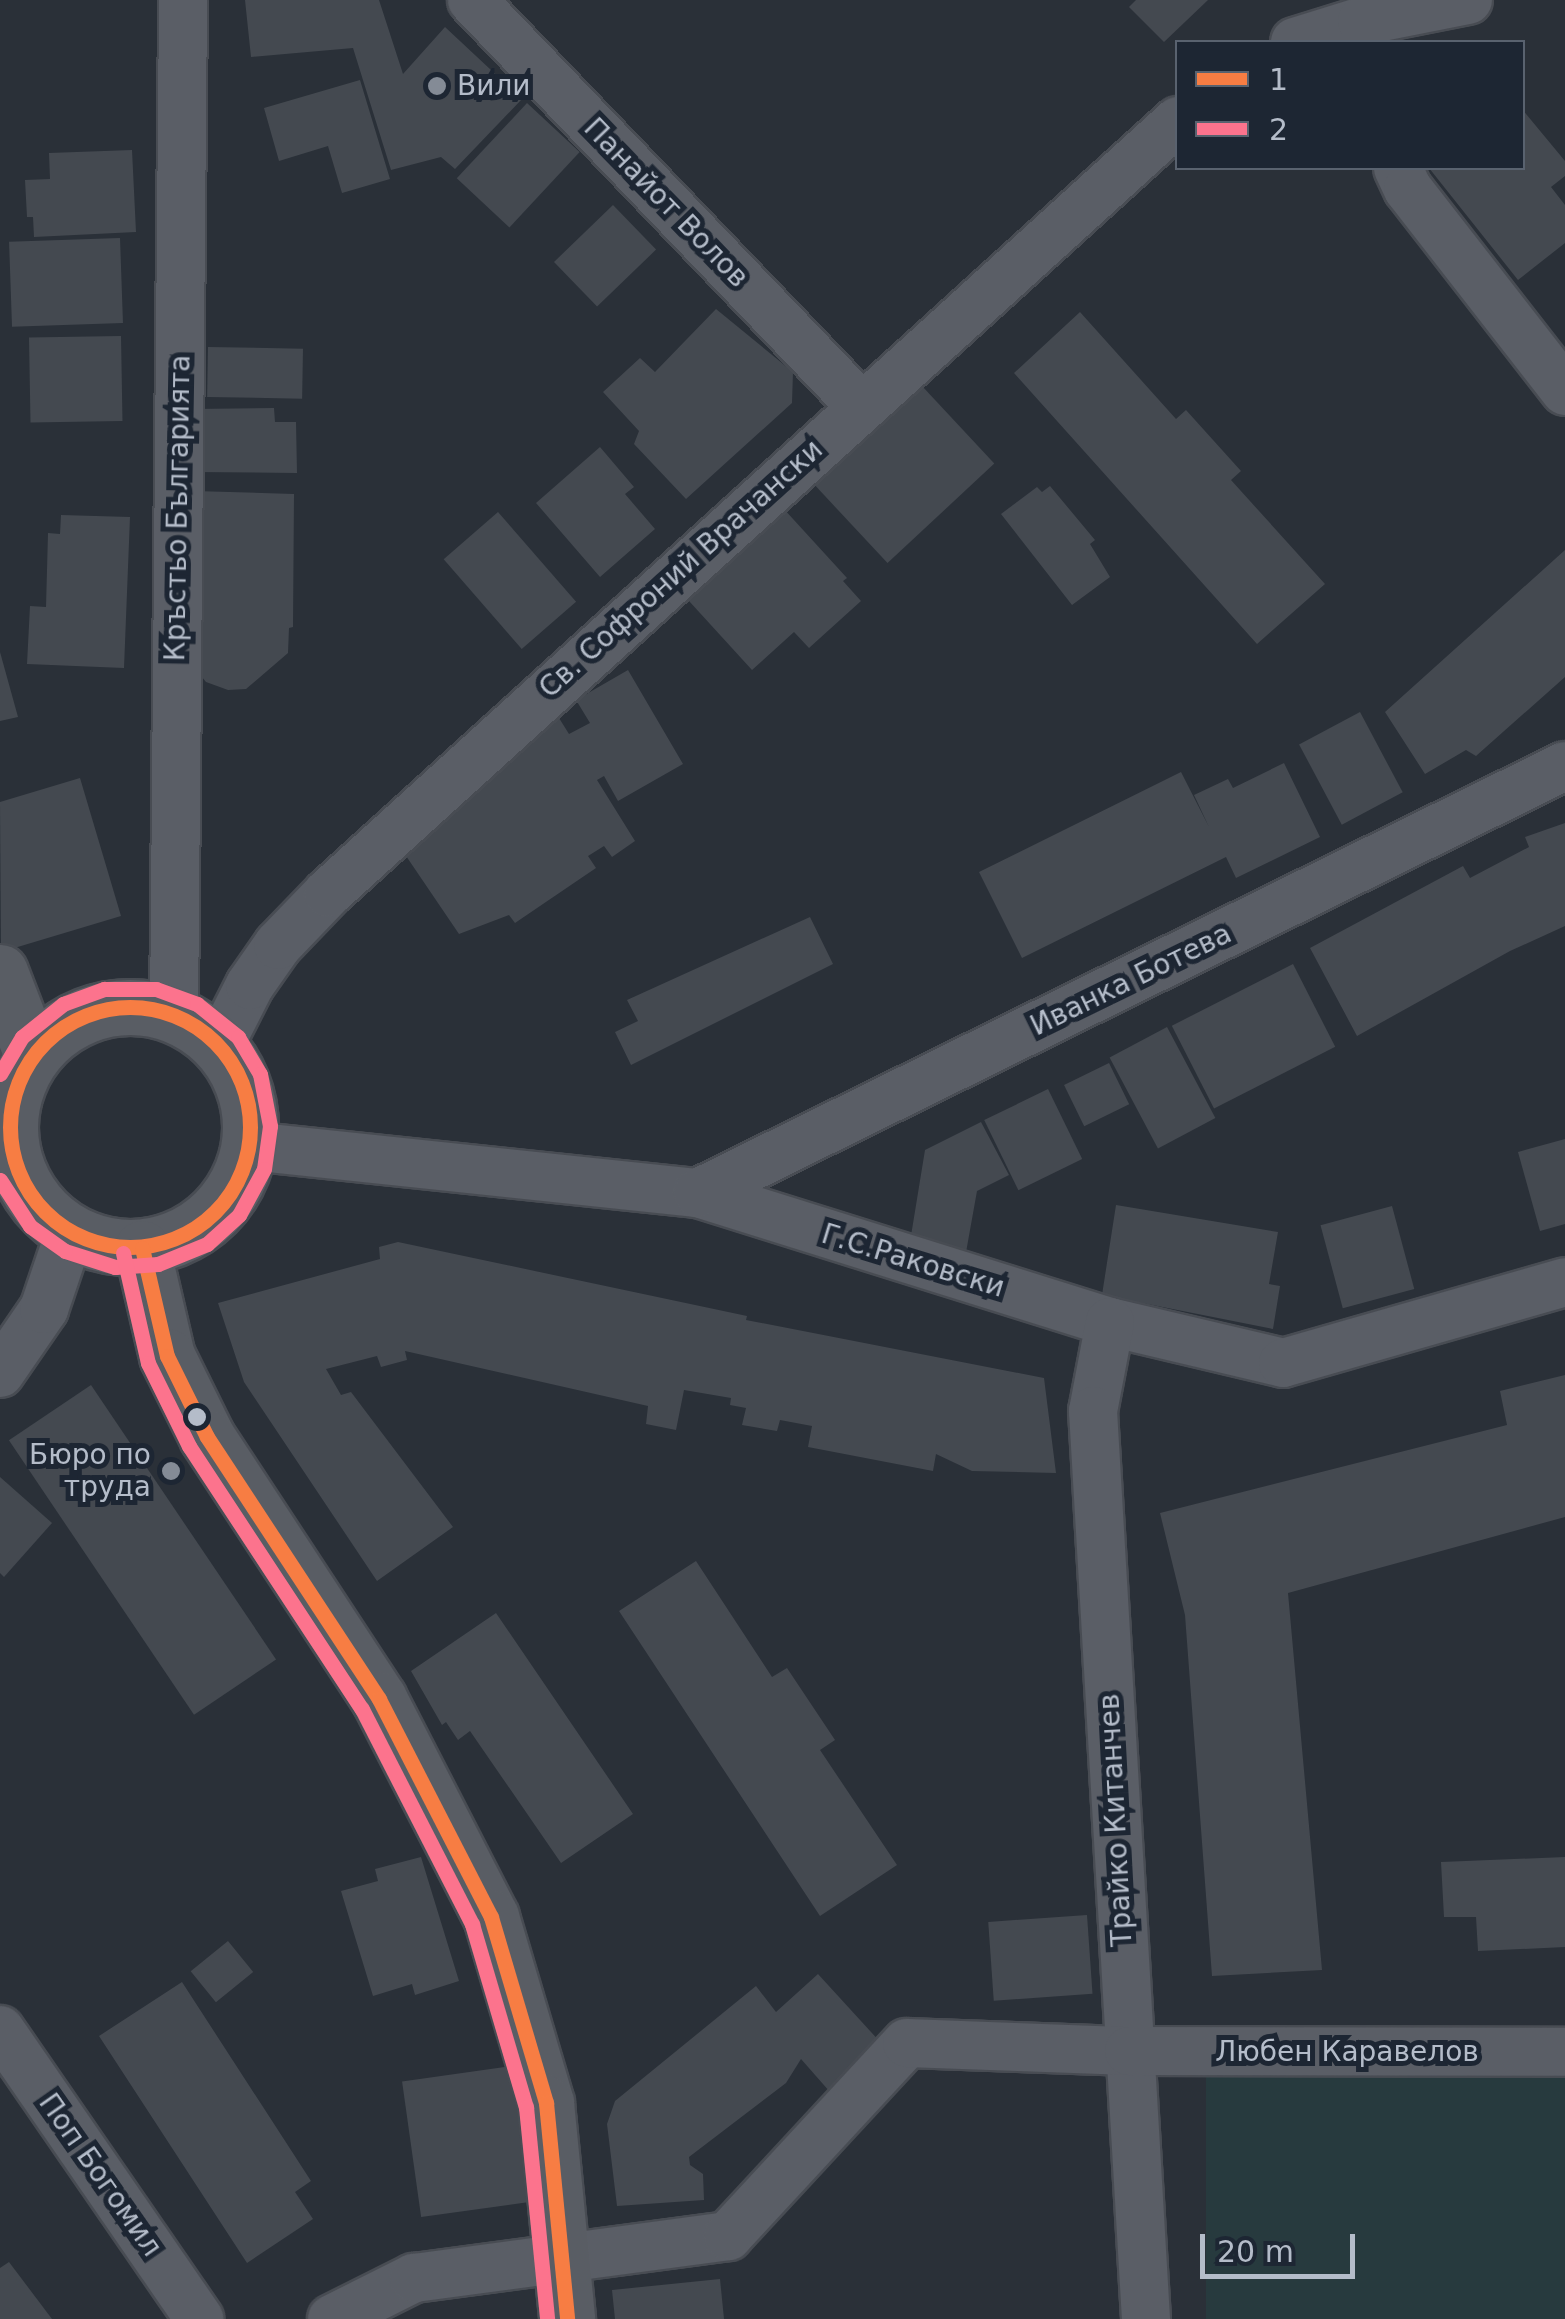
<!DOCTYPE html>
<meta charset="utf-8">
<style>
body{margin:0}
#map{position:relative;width:1565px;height:2319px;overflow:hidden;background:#2a3038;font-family:"DejaVu Sans",sans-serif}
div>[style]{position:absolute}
.green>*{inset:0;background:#273a3e;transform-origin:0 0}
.building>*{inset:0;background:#444950;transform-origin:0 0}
.roads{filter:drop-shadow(2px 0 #484c53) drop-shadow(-2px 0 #484c53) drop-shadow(0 2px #484c53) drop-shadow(0 -2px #484c53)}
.street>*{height:48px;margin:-24px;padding:0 24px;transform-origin:24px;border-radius:24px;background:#5a5e66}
.secondary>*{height:55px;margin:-27.5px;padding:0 27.5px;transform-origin:27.5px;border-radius:27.5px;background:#595d64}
.secondary>.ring{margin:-27.5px;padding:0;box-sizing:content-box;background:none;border:55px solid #595d64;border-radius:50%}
.bus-1>*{height:15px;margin:-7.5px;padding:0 7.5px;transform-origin:7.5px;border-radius:7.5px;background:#f77d43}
.bus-1>.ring{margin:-7.5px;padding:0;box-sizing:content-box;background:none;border:15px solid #f77d43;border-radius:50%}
.bus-2>*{height:15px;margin:-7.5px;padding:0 7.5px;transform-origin:7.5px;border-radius:7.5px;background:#fc738d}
.dots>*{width:28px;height:28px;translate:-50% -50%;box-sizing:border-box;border:5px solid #1d2633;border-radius:50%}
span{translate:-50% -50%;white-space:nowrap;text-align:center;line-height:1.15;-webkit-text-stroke:10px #1d2633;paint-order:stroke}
.poi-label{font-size:28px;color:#b4bcc9}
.left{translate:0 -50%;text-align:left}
.right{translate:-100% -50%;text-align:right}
.street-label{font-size:28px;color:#b4bcc9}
.legend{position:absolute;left:1175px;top:40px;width:350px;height:130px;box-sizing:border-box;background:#1d2633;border:2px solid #59626f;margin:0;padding:12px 18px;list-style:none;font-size:30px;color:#b4bcc9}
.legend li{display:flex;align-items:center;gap:20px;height:50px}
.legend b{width:50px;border:2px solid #59626f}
.scale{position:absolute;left:1200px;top:2234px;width:155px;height:45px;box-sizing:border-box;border:5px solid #b4bcc9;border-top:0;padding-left:12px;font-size:30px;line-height:35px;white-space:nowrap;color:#b4bcc9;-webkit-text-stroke:8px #1d2633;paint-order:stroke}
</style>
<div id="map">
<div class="green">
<i style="left:1565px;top:2077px;width:242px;height:359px;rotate:90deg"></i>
</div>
<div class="building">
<i style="clip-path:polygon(245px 0,379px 0,403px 74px,445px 27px,522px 99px,455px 169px,441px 157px,391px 170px,353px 48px,251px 57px)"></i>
<i style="clip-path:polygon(1136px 0,1208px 0,1164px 42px,1129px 7px)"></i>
<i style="clip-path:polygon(360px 80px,390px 179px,342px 193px,328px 146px,279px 161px,264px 108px)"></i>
<i style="left:527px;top:103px;width:72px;height:103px;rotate:43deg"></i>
<i style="clip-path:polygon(1522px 109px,1565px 161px,1565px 176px,1551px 187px,1565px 205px,1565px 243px,1518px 280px,1429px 168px,1522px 168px)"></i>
<i style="clip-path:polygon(132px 150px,136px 232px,34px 237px,33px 217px,27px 217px,25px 180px,50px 179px,49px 153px)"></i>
<i style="left:613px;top:205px;width:62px;height:82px;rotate:46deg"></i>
<i style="left:120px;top:238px;width:85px;height:111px;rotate:88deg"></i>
<i style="clip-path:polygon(716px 309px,793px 372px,792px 403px,686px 499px,634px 444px,639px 431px,603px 392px,640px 358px,655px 372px)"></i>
<i style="clip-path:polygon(1080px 312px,1176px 419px,1186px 410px,1241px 471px,1231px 480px,1325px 584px,1257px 644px,1014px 373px)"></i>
<i style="left:121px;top:336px;width:85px;height:92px;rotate:89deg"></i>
<i style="left:208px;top:347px;width:95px;height:50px;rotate:1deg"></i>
<i style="left:922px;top:386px;width:106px;height:146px;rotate:47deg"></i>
<i style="clip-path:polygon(274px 408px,275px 422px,296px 422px,297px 473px,194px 472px,194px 409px)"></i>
<i style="clip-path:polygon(600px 447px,634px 487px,625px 494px,655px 529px,600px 577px,536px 503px)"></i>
<i style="clip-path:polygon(1050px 486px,1095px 540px,1090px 544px,1110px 577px,1072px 605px,1001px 514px,1037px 487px,1042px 492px)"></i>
<i style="clip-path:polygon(194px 491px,294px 494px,293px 627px,289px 628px,288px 653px,246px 689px,228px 690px,206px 682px,184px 655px)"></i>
<i style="clip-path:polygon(783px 508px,847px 578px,843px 581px,861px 601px,809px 648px,794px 632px,752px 670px,689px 601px)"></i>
<i style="left:498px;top:512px;width:119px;height:72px;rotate:49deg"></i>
<i style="clip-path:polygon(61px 515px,130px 517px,124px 668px,27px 664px,30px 606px,46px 607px,48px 533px,60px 534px)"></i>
<i style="clip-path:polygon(1565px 550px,1565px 677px,1476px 756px,1466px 750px,1425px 774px,1385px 712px)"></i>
<i style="clip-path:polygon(0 652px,18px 717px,0 721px)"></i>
<i style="clip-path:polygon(628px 670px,683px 764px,618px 801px,604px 776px,597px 780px,635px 841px,612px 857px,604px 846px,588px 856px,596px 868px,515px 923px,509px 915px,459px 934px,402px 850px,554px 710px,569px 734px,590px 723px,576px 700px)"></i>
<i style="left:1360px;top:712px;width:91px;height:69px;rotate:62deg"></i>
<i style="clip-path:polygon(1284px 763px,1320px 837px,1236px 878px,1226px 857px,1022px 958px,979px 872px,1181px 772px,1209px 827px,1194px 795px,1228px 779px,1233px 788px)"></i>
<i style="clip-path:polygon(80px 778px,121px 916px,1px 952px,0 802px)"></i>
<i style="clip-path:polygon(1565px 823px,1565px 926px,1510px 951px,1357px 1036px,1310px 948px,1463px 866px,1470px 878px,1529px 847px,1525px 837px)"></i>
<i style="clip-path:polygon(810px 917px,833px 964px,631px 1065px,615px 1032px,638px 1021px,627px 1000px)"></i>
<i style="left:1293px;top:964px;width:93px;height:136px;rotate:63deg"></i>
<i style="left:1167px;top:1027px;width:103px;height:65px;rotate:62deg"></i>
<i style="left:1109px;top:1063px;width:46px;height:50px;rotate:64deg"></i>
<i style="left:1048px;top:1089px;width:78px;height:71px;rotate:64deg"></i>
<i style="clip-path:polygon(981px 1122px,1009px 1175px,977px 1191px,965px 1258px,909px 1248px,925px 1150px)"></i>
<i style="clip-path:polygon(1565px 1139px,1565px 1224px,1540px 1231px,1518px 1152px)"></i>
<i style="clip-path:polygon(1116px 1205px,1278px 1232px,1269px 1284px,1280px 1286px,1273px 1329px,1102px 1295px)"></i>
<i style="left:1392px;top:1206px;width:86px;height:74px;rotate:75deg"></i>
<i style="clip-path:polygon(398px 1242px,747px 1316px,746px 1320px,1044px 1378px,1056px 1473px,972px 1471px,936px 1454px,933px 1471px,808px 1447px,812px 1426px,780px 1420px,777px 1431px,742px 1425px,746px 1408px,730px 1405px,731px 1398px,684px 1390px,676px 1430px,646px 1424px,648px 1406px,405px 1351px,407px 1360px,381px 1367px,377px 1356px,326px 1369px,341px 1395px,351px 1392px,453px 1527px,377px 1581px,244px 1382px,218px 1303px,380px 1259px,379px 1247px)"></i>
<i style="clip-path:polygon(1565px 1375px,1565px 1517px,1288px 1593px,1322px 1970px,1212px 1976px,1185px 1615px,1160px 1513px,1507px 1425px,1500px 1391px)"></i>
<i style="left:91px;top:1385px;width:331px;height:99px;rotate:56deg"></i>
<i style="clip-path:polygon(0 1477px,52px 1523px,4px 1577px,0 1573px)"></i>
<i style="clip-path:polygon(696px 1561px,772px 1677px,787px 1668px,835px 1740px,820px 1750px,897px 1865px,820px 1916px,619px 1611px)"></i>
<i style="clip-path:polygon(496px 1613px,633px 1814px,561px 1863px,470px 1731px,458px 1740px,446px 1722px,442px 1725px,411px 1671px)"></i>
<i style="clip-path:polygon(421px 1857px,459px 1981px,415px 1995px,412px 1984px,373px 1996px,341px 1891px,378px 1881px,375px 1869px)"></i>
<i style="clip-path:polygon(1565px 1857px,1565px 1947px,1478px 1951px,1476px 1917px,1444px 1917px,1441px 1862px)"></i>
<i style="left:1087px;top:1915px;width:79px;height:99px;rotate:86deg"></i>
<i style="left:228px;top:1941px;width:40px;height:48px;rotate:51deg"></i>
<i style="clip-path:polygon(818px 1974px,882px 2044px,830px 2092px,801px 2059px,786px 2083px,689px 2157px,690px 2165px,703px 2174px,704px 2200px,617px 2206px,607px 2124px,615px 2101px,756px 1986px,776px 2012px)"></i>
<i style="clip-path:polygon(182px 1982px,311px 2181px,295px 2192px,313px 2219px,247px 2263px,99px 2036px)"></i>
<i style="left:512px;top:2066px;width:137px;height:111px;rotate:82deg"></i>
<i style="clip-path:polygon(9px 2262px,52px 2319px,0 2319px,0 2268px)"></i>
<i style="clip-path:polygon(720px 2279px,724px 2319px,615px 2319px,612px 2290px)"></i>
</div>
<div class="roads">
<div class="street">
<i style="left:472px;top:0;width:561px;rotate:46.23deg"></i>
<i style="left:1295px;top:42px;width:70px;rotate:-17.4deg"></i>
<i style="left:1362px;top:21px;width:108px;rotate:-11.2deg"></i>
<i style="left:1398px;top:168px;width:23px;rotate:65deg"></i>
<i style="left:1408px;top:189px;width:256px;rotate:52.1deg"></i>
<i style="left:174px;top:1015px;width:1015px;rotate:-89.49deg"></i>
<i style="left:219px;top:1046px;width:68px;rotate:-63.1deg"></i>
<i style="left:250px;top:985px;width:49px;rotate:-55deg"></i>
<i style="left:278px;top:945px;width:72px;rotate:-46.1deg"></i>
<i style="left:328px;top:893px;width:1148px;rotate:-42.25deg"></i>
<i style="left:0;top:1093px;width:13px;rotate:9deg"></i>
<i style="left:249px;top:1146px;width:451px;rotate:6deg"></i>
<i style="left:698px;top:1193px;width:432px;rotate:17.4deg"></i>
<i style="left:1110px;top:1322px;width:178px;rotate:13.3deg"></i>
<i style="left:1283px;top:1363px;width:293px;rotate:-16deg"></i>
<i style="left:698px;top:1193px;width:966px;rotate:-26.22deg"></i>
<i style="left:1110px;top:1322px;width:91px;rotate:100.8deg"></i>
<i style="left:1093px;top:1411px;width:910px;rotate:86.66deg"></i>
<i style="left:0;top:1373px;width:78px;rotate:-55.5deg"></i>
<i style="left:44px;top:1309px;width:81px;rotate:-71.3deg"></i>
<i style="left:0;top:2030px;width:351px;rotate:55.4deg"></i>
<i style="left:332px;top:2319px;width:92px;rotate:-26.6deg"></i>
<i style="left:414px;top:2278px;width:317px;rotate:-7.6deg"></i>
<i style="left:728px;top:2236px;width:263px;rotate:-47.2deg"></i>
<i style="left:907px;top:2043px;width:222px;rotate:2.1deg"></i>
<i style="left:1129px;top:2051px;width:436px;rotate:0.1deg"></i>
</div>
<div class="secondary">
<i style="left:0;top:972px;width:89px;rotate:68.9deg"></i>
<i class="ring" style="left:10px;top:1007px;width:185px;height:185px"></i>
<i style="left:142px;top:1248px;width:111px;rotate:77deg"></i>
<i style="left:167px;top:1356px;width:90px;rotate:63.7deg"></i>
<i style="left:207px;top:1437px;width:313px;rotate:56.7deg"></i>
<i style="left:379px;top:1699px;width:245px;rotate:62.8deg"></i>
<i style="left:491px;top:1917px;width:194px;rotate:73.5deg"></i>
<i style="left:546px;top:2103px;width:217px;rotate:84.4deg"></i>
</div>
</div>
<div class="bus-1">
<i class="ring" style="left:10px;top:1007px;width:225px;height:225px"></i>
<i style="left:142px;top:1248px;width:111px;rotate:77deg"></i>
<i style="left:167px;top:1356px;width:90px;rotate:63.7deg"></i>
<i style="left:207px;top:1437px;width:313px;rotate:56.7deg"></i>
<i style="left:379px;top:1699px;width:245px;rotate:62.8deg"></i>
<i style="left:491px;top:1917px;width:194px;rotate:73.5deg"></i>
<i style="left:546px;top:2103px;width:217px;rotate:84.4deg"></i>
</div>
<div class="bus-2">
<i style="left:0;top:1074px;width:43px;rotate:-59.3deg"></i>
<i style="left:22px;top:1037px;width:53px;rotate:-38.8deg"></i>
<i style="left:63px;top:1004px;width:44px;rotate:-20.1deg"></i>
<i style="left:104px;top:989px;width:52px"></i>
<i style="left:156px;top:989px;width:44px;rotate:20.1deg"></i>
<i style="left:197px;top:1004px;width:53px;rotate:38.8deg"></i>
<i style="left:238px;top:1037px;width:43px;rotate:59.3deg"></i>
<i style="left:260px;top:1074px;width:53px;rotate:79.1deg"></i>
<i style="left:270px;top:1126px;width:43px;rotate:97.9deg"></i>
<i style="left:264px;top:1169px;width:52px;rotate:118.5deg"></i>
<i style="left:239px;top:1215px;width:43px;rotate:137.8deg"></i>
<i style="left:207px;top:1244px;width:53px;rotate:157.8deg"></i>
<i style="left:158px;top:1264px;width:43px;rotate:176deg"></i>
<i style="left:115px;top:1267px;width:52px;rotate:-162.3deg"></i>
<i style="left:65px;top:1251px;width:43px;rotate:-144.5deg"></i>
<i style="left:30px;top:1226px;width:55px;rotate:-123.1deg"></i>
<i style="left:123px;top:1253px;width:113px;rotate:77.2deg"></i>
<i style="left:148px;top:1363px;width:93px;rotate:63.7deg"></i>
<i style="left:189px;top:1446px;width:315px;rotate:56.7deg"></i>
<i style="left:362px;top:1709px;width:242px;rotate:62.9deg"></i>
<i style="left:472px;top:1924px;width:191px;rotate:73.6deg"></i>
<i style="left:526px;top:2107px;width:213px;rotate:84.3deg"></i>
</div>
<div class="dots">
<i style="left:437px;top:86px;background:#848b96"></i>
<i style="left:197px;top:1417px;background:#b4bcc9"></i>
<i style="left:171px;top:1471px;background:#848b96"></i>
</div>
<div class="poi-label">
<span class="left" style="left:457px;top:86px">Вили</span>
<span class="right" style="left:151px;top:1471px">Бюро по<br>труда</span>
</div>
<div class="street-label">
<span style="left:666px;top:203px;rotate:46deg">Панайот Волов</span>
<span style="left:178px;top:508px;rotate:-89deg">Кръстьо Българията</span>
<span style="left:681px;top:569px;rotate:-42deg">Св. Софроний Врачански</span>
<span style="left:1131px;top:980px;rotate:-26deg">Иванка Ботева</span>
<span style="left:913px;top:1261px;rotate:17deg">Г.С.Раковски</span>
<span style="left:1116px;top:1820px;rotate:-93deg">Трайко Китанчев</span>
<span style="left:1347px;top:2052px">Любен Каравелов</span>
<span style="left:100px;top:2175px;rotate:55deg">Поп Богомил</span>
</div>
<ul class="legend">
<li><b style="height:12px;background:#f77d43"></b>1</li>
<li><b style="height:12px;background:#fc738d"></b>2</li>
</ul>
<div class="scale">20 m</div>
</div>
